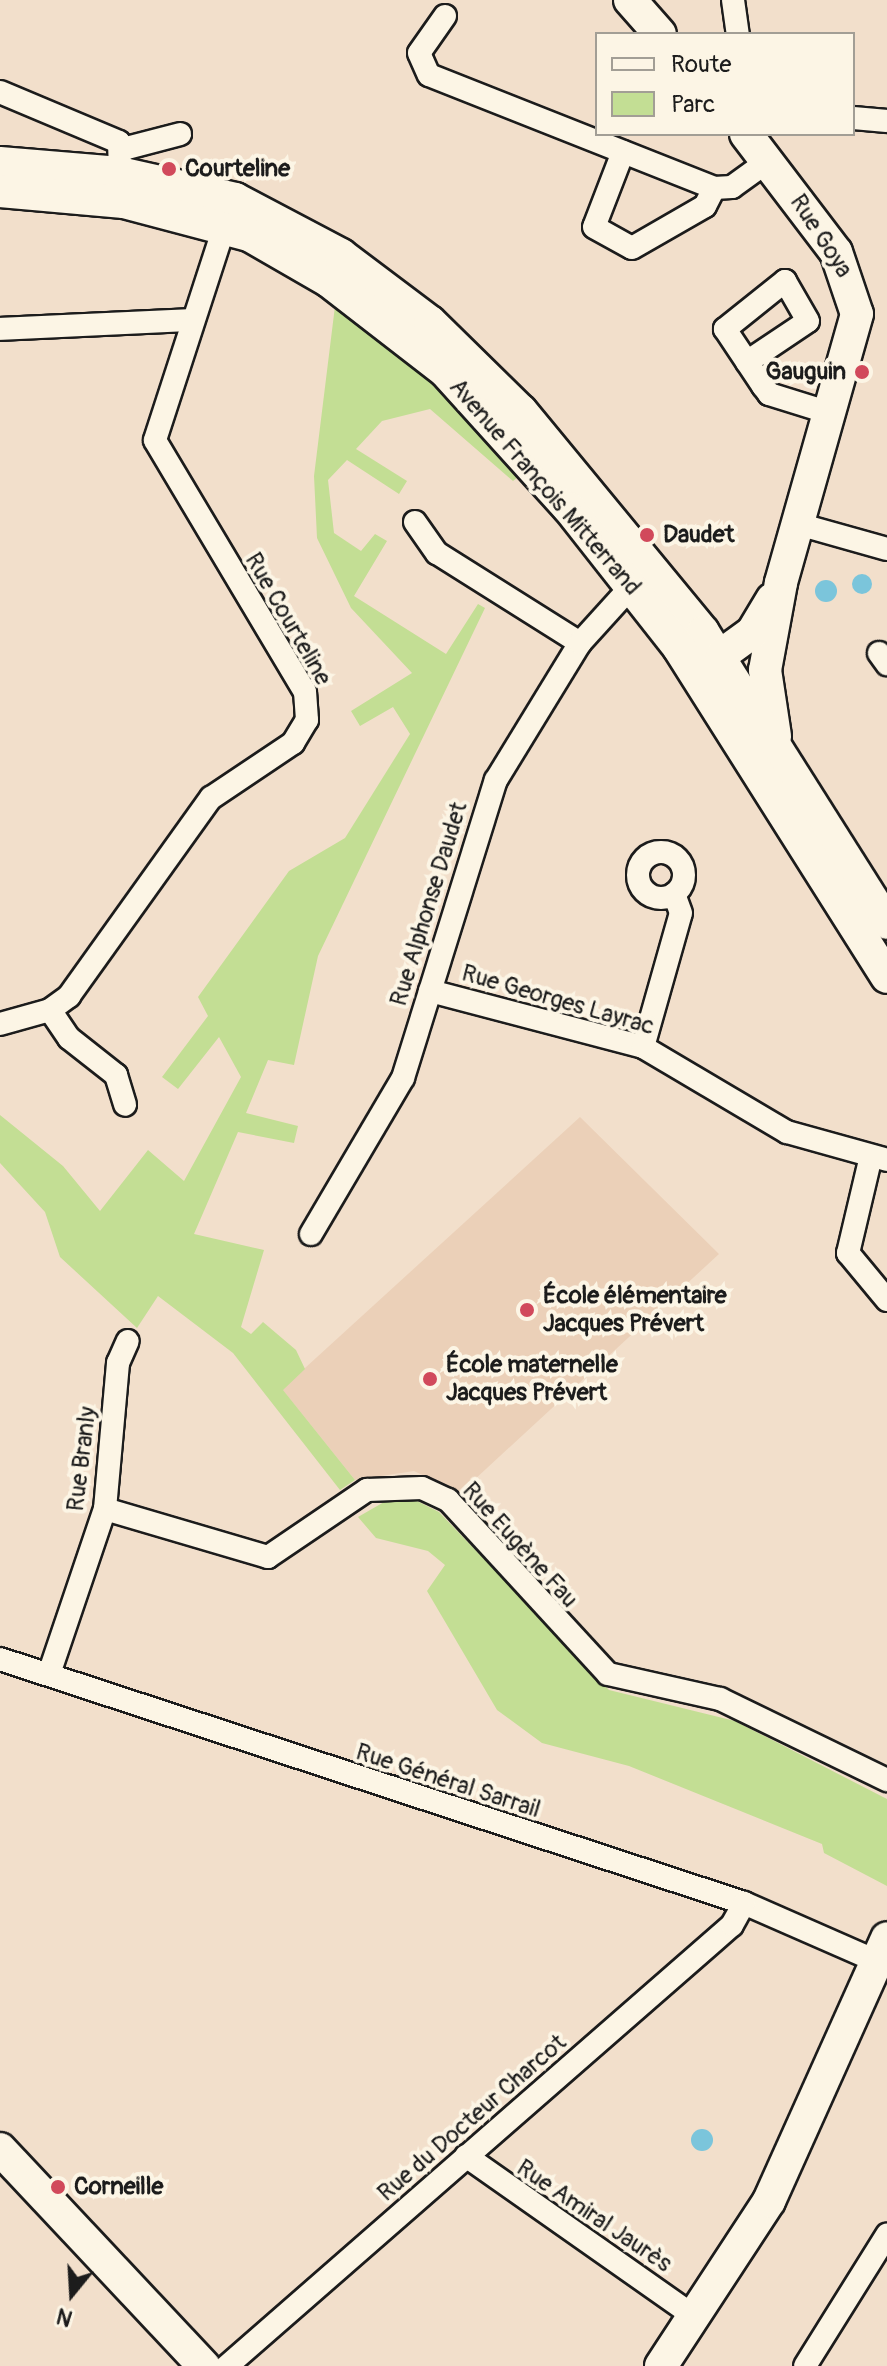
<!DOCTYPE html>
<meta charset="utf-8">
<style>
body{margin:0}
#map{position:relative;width:887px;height:2366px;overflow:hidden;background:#f2dfcb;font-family:Pangolin,sans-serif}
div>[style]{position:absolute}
.built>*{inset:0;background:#ebd0b8}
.green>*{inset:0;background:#c3de94}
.water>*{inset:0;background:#7bc5db}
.round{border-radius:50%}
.roads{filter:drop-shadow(2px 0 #1c1c1c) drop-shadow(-2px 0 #1c1c1c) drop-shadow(0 2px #1c1c1c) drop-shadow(0 -2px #1c1c1c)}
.street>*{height:22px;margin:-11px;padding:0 11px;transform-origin:11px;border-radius:11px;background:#fcf5e5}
.street>.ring{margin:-11px;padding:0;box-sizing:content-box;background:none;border:22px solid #fcf5e5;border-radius:50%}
.secondary>*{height:32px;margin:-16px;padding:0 16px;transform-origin:16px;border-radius:16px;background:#fcf5e5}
.dots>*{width:22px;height:22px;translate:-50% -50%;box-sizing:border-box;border:4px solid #fcf5e5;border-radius:50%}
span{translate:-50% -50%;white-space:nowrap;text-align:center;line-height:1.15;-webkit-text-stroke:8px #fcf5e5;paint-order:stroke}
.poi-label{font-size:24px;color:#1c1c1c;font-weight:700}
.left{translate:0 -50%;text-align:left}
.right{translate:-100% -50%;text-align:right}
.street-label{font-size:24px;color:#1c1c1c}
.legend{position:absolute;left:595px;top:32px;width:260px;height:104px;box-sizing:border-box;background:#fcf5e5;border:2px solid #a29e95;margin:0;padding:10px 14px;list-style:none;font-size:24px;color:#1c1c1c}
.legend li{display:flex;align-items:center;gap:16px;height:40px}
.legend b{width:40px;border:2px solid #a29e95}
.north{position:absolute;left:32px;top:2254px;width:80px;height:80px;-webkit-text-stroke:6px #fcf5e5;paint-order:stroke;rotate:198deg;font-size:22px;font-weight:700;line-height:32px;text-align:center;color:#1c1c1c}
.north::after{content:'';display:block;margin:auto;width:28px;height:36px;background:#1c1c1c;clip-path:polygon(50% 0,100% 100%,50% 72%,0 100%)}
</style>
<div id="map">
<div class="built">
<i style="clip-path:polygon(580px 1117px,719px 1254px,460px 1493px,414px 1471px,355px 1480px,282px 1389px)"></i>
</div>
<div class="green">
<i style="clip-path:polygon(336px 298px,386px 334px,524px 472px,513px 481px,430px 409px,382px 421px,356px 449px,407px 481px,399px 494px,347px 460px,328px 480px,334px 533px,361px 551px,375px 534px,387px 541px,354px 596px,446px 654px,478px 604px,485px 608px,318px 956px,294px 1065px,268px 1060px,246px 1113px,298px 1126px,294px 1143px,238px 1132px,194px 1234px,264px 1250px,241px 1327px,251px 1334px,263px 1322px,296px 1350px,305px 1369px,283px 1390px,355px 1480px,340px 1490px,233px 1353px,158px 1296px,137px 1328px,60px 1257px,45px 1212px,0 1163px,0 1115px,63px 1166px,100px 1211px,148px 1150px,184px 1181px,241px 1077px,219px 1037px,178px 1089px,162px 1077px,208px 1016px,198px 997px,289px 871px,345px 838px,410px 734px,393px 707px,360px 726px,351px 711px,412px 673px,351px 608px,317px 538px,314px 476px)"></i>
<i style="clip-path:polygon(391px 1498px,411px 1498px,439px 1512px,609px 1690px,735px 1721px,887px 1799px,887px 1886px,824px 1853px,822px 1844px,629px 1766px,542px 1743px,497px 1710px,427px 1591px,445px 1565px,428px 1551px,376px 1538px,358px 1517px)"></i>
</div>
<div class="water">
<i class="round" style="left:852px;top:574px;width:20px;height:20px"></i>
<i class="round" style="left:815px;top:580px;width:22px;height:22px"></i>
<i class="round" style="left:691px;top:2129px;width:22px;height:22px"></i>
</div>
<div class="roads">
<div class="street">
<i style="left:733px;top:0;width:34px;rotate:82deg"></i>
<i style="left:445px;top:16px;width:45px;rotate:125.1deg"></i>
<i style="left:419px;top:53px;width:24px;rotate:66deg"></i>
<i style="left:429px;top:75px;width:307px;rotate:21.6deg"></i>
<i style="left:714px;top:188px;width:18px;rotate:-3deg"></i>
<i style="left:732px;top:187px;width:44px;rotate:-35.8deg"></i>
<i style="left:0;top:92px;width:129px;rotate:22.8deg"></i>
<i style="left:119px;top:142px;width:31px;rotate:88deg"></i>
<i style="left:853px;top:118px;width:34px;rotate:5deg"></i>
<i style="left:123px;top:149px;width:59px;rotate:-14.7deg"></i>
<i style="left:623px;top:152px;width:80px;rotate:111.1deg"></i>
<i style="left:594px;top:227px;width:43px;rotate:28.9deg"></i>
<i style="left:632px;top:248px;width:84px;rotate:-29.9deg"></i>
<i style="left:705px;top:206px;width:20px;rotate:-63deg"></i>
<i style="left:0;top:329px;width:188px;rotate:-2.7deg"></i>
<i style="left:747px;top:362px;width:73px;rotate:-33.9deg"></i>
<i style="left:808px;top:321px;width:46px;rotate:-119.9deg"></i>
<i style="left:785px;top:281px;width:77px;rotate:141.3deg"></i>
<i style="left:725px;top:329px;width:69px;rotate:56.3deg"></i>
<i style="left:763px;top:386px;width:10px;rotate:53deg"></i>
<i style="left:769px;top:394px;width:64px;rotate:17.3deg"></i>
<i style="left:415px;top:522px;width:38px;rotate:55deg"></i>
<i style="left:437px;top:553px;width:169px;rotate:32.2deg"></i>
<i style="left:798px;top:524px;width:92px;rotate:15.7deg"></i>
<i style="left:879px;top:653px;width:14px;rotate:54deg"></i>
<i class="ring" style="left:638px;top:852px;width:24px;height:24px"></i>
<i style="left:430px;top:991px;width:220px;rotate:14.7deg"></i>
<i style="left:643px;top:1047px;width:167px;rotate:30.6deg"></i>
<i style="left:787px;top:1132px;width:104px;rotate:15.6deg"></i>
<i style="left:50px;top:1010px;width:34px;rotate:56deg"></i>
<i style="left:69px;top:1038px;width:60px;rotate:38.2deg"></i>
<i style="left:116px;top:1075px;width:31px;rotate:73deg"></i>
<i style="left:0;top:1024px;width:52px;rotate:-15.6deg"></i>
<i style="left:50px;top:1010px;width:24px;rotate:-36deg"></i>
<i style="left:69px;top:996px;width:244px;rotate:-54.4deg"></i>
<i style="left:211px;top:798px;width:99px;rotate:-33.9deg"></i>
<i style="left:293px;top:743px;width:27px;rotate:-59deg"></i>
<i style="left:307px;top:720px;width:28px;rotate:-94deg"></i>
<i style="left:305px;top:692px;width:293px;rotate:-120.8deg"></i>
<i style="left:155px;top:440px;width:226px;rotate:-72deg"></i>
<i style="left:643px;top:1047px;width:139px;rotate:-74.2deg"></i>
<i style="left:681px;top:913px;width:20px;rotate:-110deg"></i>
<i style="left:871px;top:1156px;width:100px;rotate:103.3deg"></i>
<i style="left:848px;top:1253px;width:61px;rotate:50.3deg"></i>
<i style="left:311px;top:1234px;width:181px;rotate:-59.5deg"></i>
<i style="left:403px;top:1078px;width:312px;rotate:-72.7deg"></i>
<i style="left:496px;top:780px;width:161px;rotate:-58.5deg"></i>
<i style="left:580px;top:643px;width:88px;rotate:-47.8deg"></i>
<i style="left:105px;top:1509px;width:170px;rotate:16.4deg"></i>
<i style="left:268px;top:1557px;width:120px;rotate:-34.1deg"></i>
<i style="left:367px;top:1490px;width:55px;rotate:-2.1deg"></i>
<i style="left:422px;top:1488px;width:29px;rotate:25deg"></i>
<i style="left:448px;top:1500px;width:236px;rotate:47.4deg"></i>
<i style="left:608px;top:1674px;width:115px;rotate:12.6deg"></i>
<i style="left:720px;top:1699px;width:186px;rotate:25.9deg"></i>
<i style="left:0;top:1659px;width:783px;rotate:18.16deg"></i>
<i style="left:744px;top:1903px;width:144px;rotate:23.7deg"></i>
<i style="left:49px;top:1674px;width:174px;rotate:-71.3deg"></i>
<i style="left:105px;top:1509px;width:147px;rotate:-84.9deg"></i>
<i style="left:118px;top:1363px;width:24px;rotate:-66deg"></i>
<i style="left:466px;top:2156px;width:280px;rotate:35.1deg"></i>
<i style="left:227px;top:2366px;width:670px;rotate:-41.13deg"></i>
<i style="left:732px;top:1925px;width:25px;rotate:-61deg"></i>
<i style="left:805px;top:2366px;width:155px;rotate:-58deg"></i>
</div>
<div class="secondary">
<i style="left:630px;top:0;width:45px;rotate:48.6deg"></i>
<i style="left:746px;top:134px;width:148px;rotate:52.7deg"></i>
<i style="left:836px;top:252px;width:65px;rotate:71.3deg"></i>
<i style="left:857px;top:314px;width:280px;rotate:105.8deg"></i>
<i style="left:781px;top:583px;width:88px;rotate:100.4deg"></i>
<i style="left:765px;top:670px;width:67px;rotate:81.4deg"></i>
<i style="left:0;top:163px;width:120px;rotate:4.8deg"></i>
<i style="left:120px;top:173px;width:118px;rotate:12.7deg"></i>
<i style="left:235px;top:199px;width:120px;rotate:27.8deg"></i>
<i style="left:341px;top:255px;width:111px;rotate:37deg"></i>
<i style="left:430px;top:322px;width:127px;rotate:44.4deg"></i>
<i style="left:521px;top:411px;width:286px;rotate:50.5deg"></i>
<i style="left:703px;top:632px;width:344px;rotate:57.7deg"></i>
<i style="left:0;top:191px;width:124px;rotate:5.1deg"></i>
<i style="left:124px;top:202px;width:129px;rotate:14.8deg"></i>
<i style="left:249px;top:235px;width:92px;rotate:29.9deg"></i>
<i style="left:329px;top:281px;width:147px;rotate:37.8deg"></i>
<i style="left:445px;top:371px;width:185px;rotate:47.9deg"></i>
<i style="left:569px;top:508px;width:178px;rotate:51.8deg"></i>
<i style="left:679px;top:648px;width:389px;rotate:57.7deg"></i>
<i style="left:713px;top:678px;width:27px;rotate:-66deg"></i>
<i style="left:724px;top:653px;width:34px;rotate:-36deg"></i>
<i style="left:752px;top:633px;width:39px;rotate:-59deg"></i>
<i style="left:0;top:2149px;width:298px;rotate:46.8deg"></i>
<i style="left:661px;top:2366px;width:197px;rotate:-56.8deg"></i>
<i style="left:769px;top:2201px;width:288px;rotate:-65.8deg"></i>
</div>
</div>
<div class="dots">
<i style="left:169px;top:169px;background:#d1495b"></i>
<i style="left:862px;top:372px;background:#d1495b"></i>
<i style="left:647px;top:535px;background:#d1495b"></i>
<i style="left:527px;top:1310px;background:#d1495b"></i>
<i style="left:430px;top:1379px;background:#d1495b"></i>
<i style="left:58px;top:2187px;background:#d1495b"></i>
</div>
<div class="poi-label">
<span class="left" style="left:185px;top:169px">Courteline</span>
<span class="right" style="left:846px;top:372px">Gauguin</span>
<span class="left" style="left:663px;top:535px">Daudet</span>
<span class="left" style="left:543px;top:1310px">École élémentaire<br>Jacques Prévert</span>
<span class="left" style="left:446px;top:1379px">École maternelle<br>Jacques Prévert</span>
<span class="left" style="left:74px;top:2187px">Corneille</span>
</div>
<div class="street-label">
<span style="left:821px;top:236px;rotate:57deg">Rue Goya</span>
<span style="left:545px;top:487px;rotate:49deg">Avenue François Mitterrand</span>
<span style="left:288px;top:619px;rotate:60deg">Rue Courteline</span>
<span style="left:429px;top:904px;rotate:-73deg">Rue Alphonse Daudet</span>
<span style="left:558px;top:1000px;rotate:16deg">Rue Georges Layrac</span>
<span style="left:82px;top:1459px;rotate:-83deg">Rue Branly</span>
<span style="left:520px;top:1545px;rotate:48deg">Rue Eugène Fau</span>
<span style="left:448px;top:1781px;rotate:18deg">Rue Général Sarrail</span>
<span style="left:472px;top:2118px;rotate:-41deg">Rue du Docteur Charcot</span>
<span style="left:594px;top:2216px;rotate:34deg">Rue Amiral Jaurès</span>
</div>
<ul class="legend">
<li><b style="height:10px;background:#fcf5e5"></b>Route</li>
<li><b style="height:22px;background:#c3de94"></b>Parc</li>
</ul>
<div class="north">N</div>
</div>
